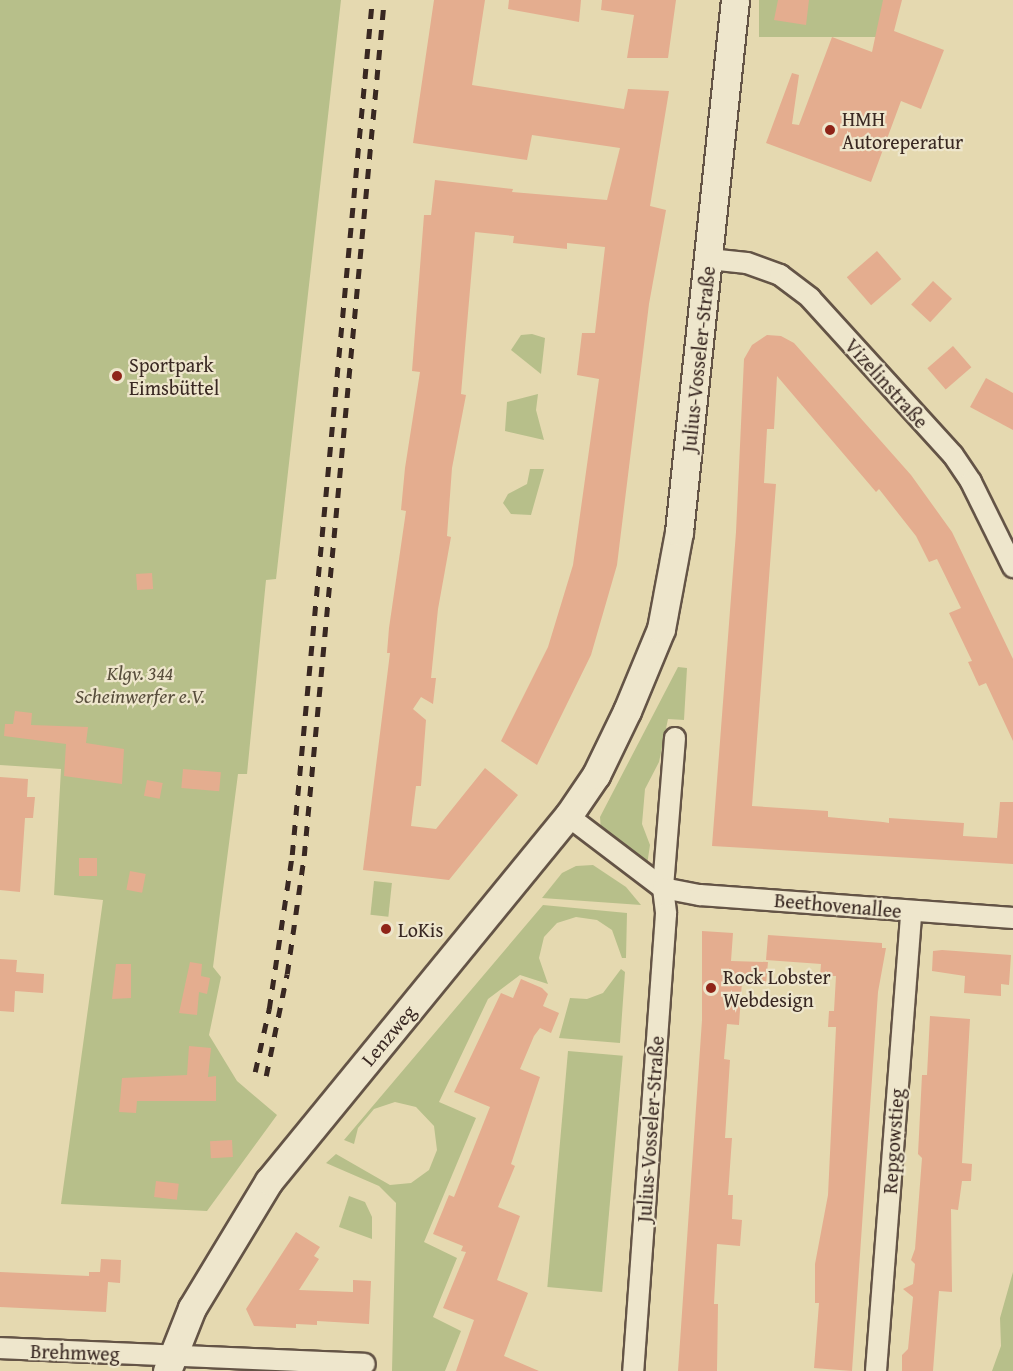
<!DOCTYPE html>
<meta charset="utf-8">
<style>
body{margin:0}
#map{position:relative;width:1013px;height:1371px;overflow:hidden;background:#e5d9b0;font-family:"Gentium Book Plus",serif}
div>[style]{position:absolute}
.green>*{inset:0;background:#b7bf8a;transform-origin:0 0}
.building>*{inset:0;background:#e4ad8f;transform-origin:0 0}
.roads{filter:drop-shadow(2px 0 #645446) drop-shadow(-2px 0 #645446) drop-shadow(0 2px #645446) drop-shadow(0 -2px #645446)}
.street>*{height:20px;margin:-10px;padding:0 10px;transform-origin:10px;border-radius:10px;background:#eee6cc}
.secondary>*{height:27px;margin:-13.5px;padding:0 13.5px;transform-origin:13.5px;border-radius:13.5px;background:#eee6cc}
.rail>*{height:4.5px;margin-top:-2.25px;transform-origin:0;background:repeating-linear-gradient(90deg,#392822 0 10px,transparent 0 20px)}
.dots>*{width:16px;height:16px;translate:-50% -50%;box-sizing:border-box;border:3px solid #eee6cc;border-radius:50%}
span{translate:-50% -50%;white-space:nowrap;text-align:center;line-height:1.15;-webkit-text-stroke:4.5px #eee6cc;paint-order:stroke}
.poi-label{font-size:20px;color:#392822}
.left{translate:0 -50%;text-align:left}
.street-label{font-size:20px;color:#392822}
.park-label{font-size:20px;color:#584e3c;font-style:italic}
</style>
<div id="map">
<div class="green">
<i style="clip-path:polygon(0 0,341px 0,276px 579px,266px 580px,247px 774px,238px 774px,213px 967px,221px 977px,209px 1035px,237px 1081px,277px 1115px,207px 1211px,61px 1204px,103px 900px,54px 895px,61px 769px,0 765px)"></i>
<i style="left:759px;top:0;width:124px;height:37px"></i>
<i style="clip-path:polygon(532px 334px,545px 338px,541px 374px,511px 350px,521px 335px)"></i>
<i style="clip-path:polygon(538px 394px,536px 410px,544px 440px,505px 431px,507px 402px)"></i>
<i style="clip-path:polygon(530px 469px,544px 469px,531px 515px,511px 514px,503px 503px,508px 494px,527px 484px)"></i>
<i style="clip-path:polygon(678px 667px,687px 668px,684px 720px,668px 719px,659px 762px,645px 789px,642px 824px,650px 845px,647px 865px,601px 831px,600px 817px)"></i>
<i style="clip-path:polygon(593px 865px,626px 887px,641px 905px,542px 898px,562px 873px,576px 866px)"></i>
<i style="left:374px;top:881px;width:18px;height:34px;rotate:6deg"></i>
<i style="clip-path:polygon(543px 905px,627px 913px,626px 958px,622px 958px,612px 930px,597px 920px,576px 917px,557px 923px,544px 937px,539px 958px,548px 984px,520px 975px,488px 999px,439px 1102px,476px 1118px,424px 1242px,457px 1258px,433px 1317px,461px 1331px,445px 1371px,392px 1371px,396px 1203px,379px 1186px,326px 1163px,336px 1154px,390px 1185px,411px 1183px,429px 1170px,437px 1150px,434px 1126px,416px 1107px,395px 1102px,374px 1109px,358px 1128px,354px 1144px,344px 1140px)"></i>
<i style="clip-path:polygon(621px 969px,625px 972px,620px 1043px,559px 1038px,570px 998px,587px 999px,603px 993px)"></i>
<i style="left:568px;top:1051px;width:55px;height:237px;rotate:5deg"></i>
<i style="clip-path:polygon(349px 1196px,365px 1202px,372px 1217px,372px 1239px,339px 1227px)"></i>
<i style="clip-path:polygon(1013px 1272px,1013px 1371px,992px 1371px,1001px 1346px,1000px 1318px)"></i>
</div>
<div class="building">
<i style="clip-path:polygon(434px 0,485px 0,472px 85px,624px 109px,628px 89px,669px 91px,650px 206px,666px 210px,649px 304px,617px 565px,591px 655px,537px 765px,501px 741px,548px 647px,573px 565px,599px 379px,577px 375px,582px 333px,595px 333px,605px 247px,567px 243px,567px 249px,513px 243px,514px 236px,475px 232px,461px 394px,466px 395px,452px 468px,447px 536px,451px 537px,438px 609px,431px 678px,436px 678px,433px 704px,421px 697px,413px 709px,426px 720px,421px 786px,416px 786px,411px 826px,436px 829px,485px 768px,518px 795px,449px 880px,363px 870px,390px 653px,387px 653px,389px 628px,406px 511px,401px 510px,405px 468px,420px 372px,412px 371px,424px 215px,431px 215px,435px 180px,513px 189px,512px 192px,607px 200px,620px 148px,532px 135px,527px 160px,413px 143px)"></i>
<i style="clip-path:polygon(509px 0,581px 0,579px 22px,508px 9px)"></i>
<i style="clip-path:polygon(602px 0,676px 0,668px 58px,627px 58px,634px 15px,601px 10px)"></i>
<i style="clip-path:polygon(778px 0,809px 0,806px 25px,774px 20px)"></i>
<i style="clip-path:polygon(883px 0,902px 0,894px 31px,944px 50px,921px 109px,901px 101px,871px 182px,766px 143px,792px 73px,799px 75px,792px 124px,799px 125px,832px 37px,872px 52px)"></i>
<i style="left:877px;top:251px;width:37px;height:40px;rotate:49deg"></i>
<i style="left:933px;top:281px;width:26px;height:32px;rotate:43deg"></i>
<i style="clip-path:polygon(767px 335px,781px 336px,794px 343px,911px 475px,952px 532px,1013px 659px,1013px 741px,986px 683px,979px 686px,968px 662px,972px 661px,949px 613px,961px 608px,937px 559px,929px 562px,916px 536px,879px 489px,876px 492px,777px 376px,774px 429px,767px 429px,764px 483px,776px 484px,752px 806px,828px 811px,828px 817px,883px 822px,889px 823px,889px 818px,964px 823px,963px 836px,997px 838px,1000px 802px,1013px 802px,1013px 864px,712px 846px,736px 532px,744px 359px,752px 345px)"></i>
<i style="left:953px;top:346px;width:28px;height:34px;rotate:49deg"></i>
<i style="clip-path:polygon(986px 378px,1013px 393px,1013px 430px,970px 407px)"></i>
<i style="left:152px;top:573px;width:16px;height:16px;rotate:86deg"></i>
<i style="clip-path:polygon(15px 711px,32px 713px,31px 725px,88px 727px,86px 743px,124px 749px,122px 784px,64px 776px,66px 744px,4px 736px,5px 724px,13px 724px)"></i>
<i style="left:183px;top:769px;width:38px;height:19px;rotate:5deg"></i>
<i style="clip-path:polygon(0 777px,28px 779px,27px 797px,35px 797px,33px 818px,25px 818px,20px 892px,0 890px)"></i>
<i style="left:147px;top:780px;width:16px;height:16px;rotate:11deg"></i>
<i style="left:79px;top:858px;width:18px;height:18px"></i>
<i style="left:130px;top:871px;width:16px;height:19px;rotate:11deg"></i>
<i style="clip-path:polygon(702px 931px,733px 933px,731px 961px,768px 962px,766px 983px,742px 981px,739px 1025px,727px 1024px,724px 1059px,730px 1060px,725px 1138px,732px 1138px,728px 1195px,733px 1195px,732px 1219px,742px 1220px,740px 1246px,717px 1244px,714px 1304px,718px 1304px,717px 1371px,678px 1371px,702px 1020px)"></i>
<i style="clip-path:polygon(768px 935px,882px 943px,882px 948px,886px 948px,878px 992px,852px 1371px,814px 1368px,819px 1303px,815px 1303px,815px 1264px,828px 1195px,836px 1027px,828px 1027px,829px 1011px,834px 1011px,836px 976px,820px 976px,821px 964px,766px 960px)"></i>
<i style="clip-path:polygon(942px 950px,1011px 955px,1009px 985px,1001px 984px,1001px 996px,964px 993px,965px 976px,932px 971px,933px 951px)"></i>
<i style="clip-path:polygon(0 959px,17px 960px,16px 972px,44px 974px,43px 993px,15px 991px,14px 1012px,0 1011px)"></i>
<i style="clip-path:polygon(190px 962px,202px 964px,201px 976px,210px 978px,207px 994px,199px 992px,197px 1015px,179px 1013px)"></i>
<i style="clip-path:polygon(116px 964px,131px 964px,131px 998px,112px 999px)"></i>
<i style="clip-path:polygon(521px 979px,542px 988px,548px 994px,543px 1006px,559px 1013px,551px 1033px,540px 1028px,534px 1036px,520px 1069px,540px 1077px,511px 1164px,515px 1166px,498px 1207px,520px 1216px,497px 1280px,528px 1293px,504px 1356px,539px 1371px,456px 1371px,474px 1320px,443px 1308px,466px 1252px,461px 1251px,463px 1246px,433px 1234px,449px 1195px,454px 1197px,490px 1107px,454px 1092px,501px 993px,513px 998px)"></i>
<i style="clip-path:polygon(930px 1016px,970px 1019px,962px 1163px,972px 1164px,971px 1181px,962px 1181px,958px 1210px,951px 1209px,952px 1292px,939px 1291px,933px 1371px,902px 1371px,902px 1355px,908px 1349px,913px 1297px,903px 1289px,913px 1284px,915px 1264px,911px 1260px,915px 1249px,922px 1158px,918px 1154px,922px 1075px,927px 1075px)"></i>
<i style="clip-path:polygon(189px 1046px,211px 1048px,208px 1077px,216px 1076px,216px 1101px,137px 1101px,136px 1113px,119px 1112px,122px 1078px,187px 1075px)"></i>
<i style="left:232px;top:1140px;width:17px;height:22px;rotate:87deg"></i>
<i style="left:156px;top:1181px;width:23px;height:16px;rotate:7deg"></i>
<i style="clip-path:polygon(296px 1232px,320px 1247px,314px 1256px,319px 1259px,299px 1290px,353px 1292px,353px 1280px,371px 1281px,369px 1324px,317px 1321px,317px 1325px,296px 1324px,296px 1328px,254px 1326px,246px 1309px)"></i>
<i style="clip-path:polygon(101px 1259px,121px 1260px,120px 1283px,108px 1282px,106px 1312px,0 1307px,0 1272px,89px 1276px,89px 1272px,100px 1272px)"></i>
</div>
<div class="roads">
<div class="street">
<i style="left:709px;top:259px;width:38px;rotate:6deg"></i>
<i style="left:747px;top:263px;width:35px;rotate:20deg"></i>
<i style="left:780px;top:275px;width:38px;rotate:37deg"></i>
<i style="left:810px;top:298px;width:212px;rotate:47.7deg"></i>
<i style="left:953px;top:455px;width:32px;rotate:56deg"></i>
<i style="left:971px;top:482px;width:95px;rotate:63.7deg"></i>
<i style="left:675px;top:738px;width:150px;rotate:94.6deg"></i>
<i style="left:663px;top:888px;width:38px;rotate:11deg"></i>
<i style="left:700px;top:895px;width:314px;rotate:4.2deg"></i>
<i style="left:568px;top:816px;width:119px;rotate:37.2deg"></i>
<i style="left:663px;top:888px;width:26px;rotate:83deg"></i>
<i style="left:666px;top:914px;width:458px;rotate:94.1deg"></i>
<i style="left:0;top:1348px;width:365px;rotate:2.5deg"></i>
<i style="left:876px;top:1371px;width:461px;rotate:-85.6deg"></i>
</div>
<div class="secondary">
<i style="left:167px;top:1371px;width:68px;rotate:-68.4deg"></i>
<i style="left:192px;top:1308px;width:149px;rotate:-58.8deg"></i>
<i style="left:269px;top:1181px;width:472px;rotate:-50.7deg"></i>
<i style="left:568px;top:816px;width:50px;rotate:-55.7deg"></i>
<i style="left:596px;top:775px;width:71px;rotate:-64.2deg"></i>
<i style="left:627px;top:711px;width:89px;rotate:-67.5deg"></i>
<i style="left:661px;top:629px;width:99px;rotate:-79.5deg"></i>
<i style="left:679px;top:532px;width:535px;rotate:-83.99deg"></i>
</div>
</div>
<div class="rail">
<i style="left:255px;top:1072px;width:65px;rotate:-77.5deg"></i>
<i style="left:269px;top:1009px;width:156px;rotate:-81.5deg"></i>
<i style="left:292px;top:855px;width:859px;rotate:-84.65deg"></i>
<i style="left:266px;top:1076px;width:104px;rotate:-78.4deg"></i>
<i style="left:287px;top:974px;width:119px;rotate:-81.8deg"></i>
<i style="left:304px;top:856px;width:860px;rotate:-84.66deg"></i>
</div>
<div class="dots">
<i style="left:830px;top:130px;background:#8f2418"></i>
<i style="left:117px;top:376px;background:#8f2418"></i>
<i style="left:386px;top:929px;background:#8f2418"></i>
<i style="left:711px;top:988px;background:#8f2418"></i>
</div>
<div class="poi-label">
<span class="left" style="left:842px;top:130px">HMH<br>Autoreperatur</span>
<span class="left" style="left:129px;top:376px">Sportpark<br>Eimsbüttel</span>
<span class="left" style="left:398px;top:929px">LoKis</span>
<span class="left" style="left:723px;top:988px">Rock Lobster<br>Webdesign</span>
</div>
<div class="street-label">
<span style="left:698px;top:359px;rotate:-84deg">Julius-Vosseler-Straße</span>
<span style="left:887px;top:383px;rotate:48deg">Vizelinstraße</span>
<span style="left:838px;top:905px;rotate:5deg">Beethovenallee</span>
<span style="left:388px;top:1035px;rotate:-50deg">Lenzweg</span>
<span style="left:650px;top:1129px;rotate:-86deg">Julius-Vosseler-Straße</span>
<span style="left:893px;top:1141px;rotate:-86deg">Repgowstieg</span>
<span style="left:75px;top:1352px;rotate:2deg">Brehmweg</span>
</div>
<div class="park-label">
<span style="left:140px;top:684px">Klgv. 344<br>Scheinwerfer e.V.</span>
</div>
</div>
